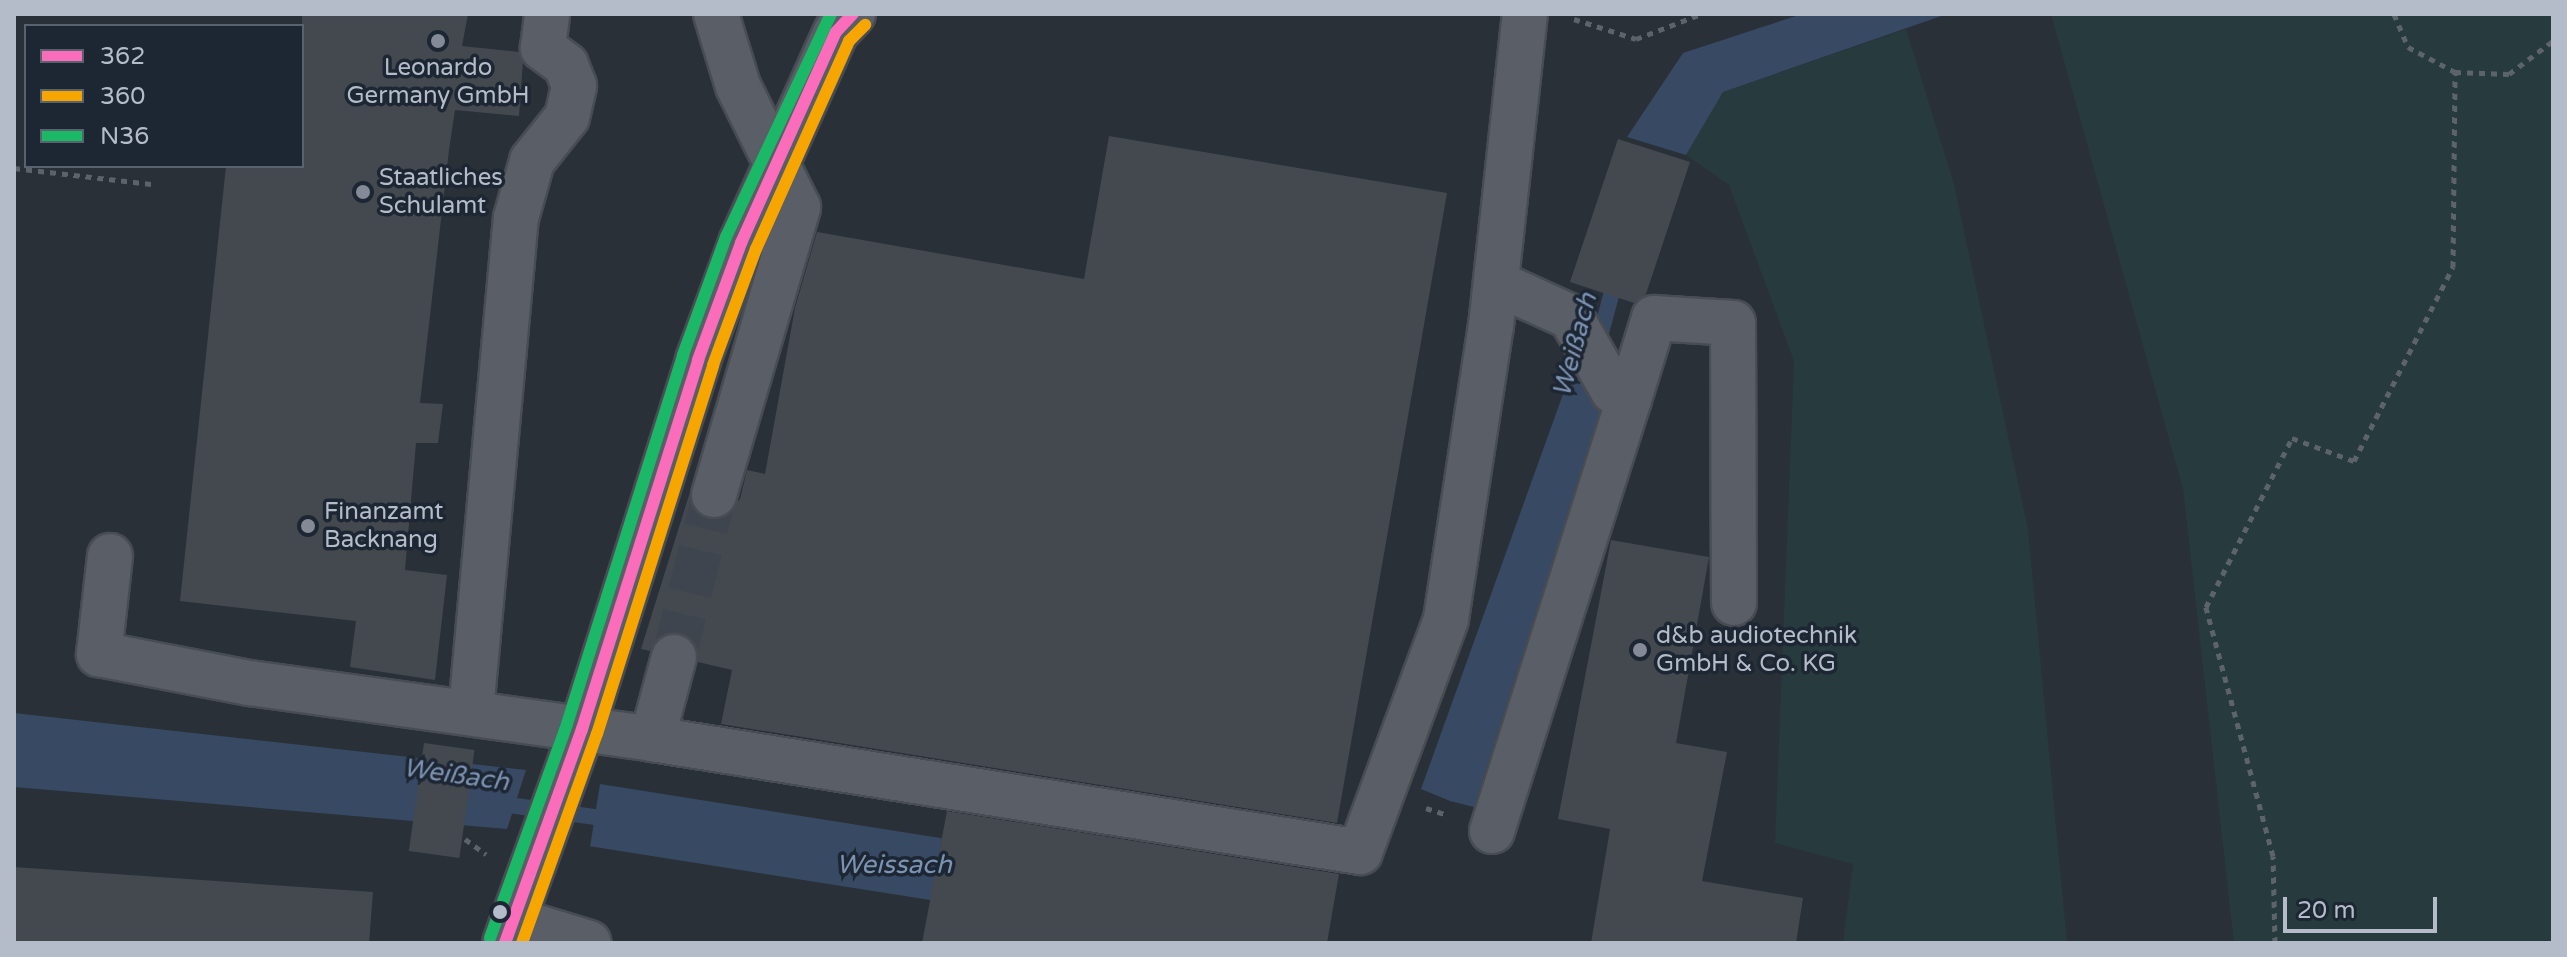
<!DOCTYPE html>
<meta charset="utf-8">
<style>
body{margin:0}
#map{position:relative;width:2567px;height:957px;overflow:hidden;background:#2a3038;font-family:"Varela Round",sans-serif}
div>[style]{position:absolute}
.green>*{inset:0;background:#273a3e}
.water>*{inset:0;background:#384963;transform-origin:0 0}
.stream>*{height:16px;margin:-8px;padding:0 8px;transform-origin:8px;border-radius:8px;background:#384963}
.building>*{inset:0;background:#444950;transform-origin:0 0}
.minor-tunnel>*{height:44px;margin-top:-22px;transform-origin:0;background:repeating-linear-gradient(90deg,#3f454e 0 44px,transparent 0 66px)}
.path>*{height:5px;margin-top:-2.5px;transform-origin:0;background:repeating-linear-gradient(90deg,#5d636a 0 6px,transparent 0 12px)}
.roads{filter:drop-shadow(2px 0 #484c53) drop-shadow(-2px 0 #484c53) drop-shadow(0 2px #484c53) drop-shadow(0 -2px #484c53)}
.minor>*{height:44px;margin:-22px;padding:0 22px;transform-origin:22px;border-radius:22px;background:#5a5e66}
.bus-1>*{height:12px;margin:-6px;padding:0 6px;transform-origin:6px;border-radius:6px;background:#fb6dba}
.bus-2>*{height:12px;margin:-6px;padding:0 6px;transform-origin:6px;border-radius:6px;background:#f7a600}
.bus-3>*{height:12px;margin:-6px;padding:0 6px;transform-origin:6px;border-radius:6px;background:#1ab867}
.dots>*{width:22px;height:22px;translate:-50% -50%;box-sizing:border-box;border:4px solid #1d2633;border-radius:50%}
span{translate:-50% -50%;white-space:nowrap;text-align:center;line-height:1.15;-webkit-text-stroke:7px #1d2633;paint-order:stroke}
.poi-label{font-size:24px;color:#b4bcc9}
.left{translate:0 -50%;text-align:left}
.water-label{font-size:26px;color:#7c92b1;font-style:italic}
.frame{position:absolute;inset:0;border:16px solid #b4bcc9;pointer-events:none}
.legend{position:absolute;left:24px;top:24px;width:280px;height:144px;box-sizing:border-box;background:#1d2633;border:2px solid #59626f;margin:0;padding:10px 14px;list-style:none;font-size:24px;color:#b4bcc9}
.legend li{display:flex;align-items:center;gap:16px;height:40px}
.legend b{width:40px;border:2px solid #59626f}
.scale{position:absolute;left:2283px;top:897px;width:154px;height:36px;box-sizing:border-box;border:4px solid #b4bcc9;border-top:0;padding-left:10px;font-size:24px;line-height:28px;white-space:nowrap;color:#b4bcc9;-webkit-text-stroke:6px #1d2633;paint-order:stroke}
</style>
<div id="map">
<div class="green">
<i style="clip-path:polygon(2051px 14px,2553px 14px,2553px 943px,2234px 943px,2183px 489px)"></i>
<i style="clip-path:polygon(1906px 29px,1954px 184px,2028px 529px,2067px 943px,1843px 943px,1853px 864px,1775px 843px,1794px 361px,1729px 185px,1686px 155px,1723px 92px)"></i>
</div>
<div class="water">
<i style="clip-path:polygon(1802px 14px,1947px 14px,1723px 92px,1686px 155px,1627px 137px,1683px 53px)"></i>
<i style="clip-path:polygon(1576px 358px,1602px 405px,1474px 807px,1450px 801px,1421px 789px)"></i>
<i style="clip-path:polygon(14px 713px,526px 770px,507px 829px,14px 787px)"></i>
<i style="left:600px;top:784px;width:346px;height:63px;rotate:9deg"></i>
</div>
<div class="stream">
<i style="left:1597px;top:348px;width:73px;rotate:-75deg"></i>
<i style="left:494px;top:803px;width:117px;rotate:7.9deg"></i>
</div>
<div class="building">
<i style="clip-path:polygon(302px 14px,468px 14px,462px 46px,519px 52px,523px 61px,519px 116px,455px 110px,449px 150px,420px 403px,443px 404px,438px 443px,416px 443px,405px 570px,447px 575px,435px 680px,350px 667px,356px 621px,180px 601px,226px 166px,302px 166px)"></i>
<i style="clip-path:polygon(1109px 136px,1447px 193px,1337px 823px,721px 724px,732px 670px,698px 662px,692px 640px,680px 633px,657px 639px,650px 651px,641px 649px,690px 492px,697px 513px,719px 519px,740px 499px,747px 470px,765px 474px,795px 308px,817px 232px,1084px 279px)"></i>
<i style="clip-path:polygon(1618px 139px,1690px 162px,1646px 294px,1634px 303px,1570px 282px)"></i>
<i style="clip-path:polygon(1611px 540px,1709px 557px,1676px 743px,1727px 752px,1702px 881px,1803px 898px,1796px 943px,1591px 943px,1610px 829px,1558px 819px)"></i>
<i style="left:424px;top:743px;width:51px;height:109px;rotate:8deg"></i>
<i style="clip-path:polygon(947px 811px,1339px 874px,1327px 943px,922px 943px)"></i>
<i style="clip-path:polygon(14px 867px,373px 892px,369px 943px,14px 943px)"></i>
</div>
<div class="minor-tunnel">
<i style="left:674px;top:657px;width:167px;rotate:-76.1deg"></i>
</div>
<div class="path">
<i style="left:2394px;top:14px;width:36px;rotate:67deg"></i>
<i style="left:2408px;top:47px;width:53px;rotate:28deg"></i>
<i style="left:2455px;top:72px;width:54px;rotate:2.1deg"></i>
<i style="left:2509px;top:74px;width:55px;rotate:-36.9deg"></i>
<i style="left:1574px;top:19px;width:65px;rotate:17.9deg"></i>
<i style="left:1636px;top:39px;width:70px;rotate:-21deg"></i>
<i style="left:14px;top:168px;width:138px;rotate:6.7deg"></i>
<i style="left:1426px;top:808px;width:22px;rotate:18deg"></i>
<i style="left:465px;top:839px;width:26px;rotate:36deg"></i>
<i style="left:2275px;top:943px;width:87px;rotate:-91.3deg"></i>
<i style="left:2273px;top:856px;width:258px;rotate:-105.1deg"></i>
<i style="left:2206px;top:607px;width:190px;rotate:-63deg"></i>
<i style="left:2292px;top:438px;width:66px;rotate:20.4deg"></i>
<i style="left:2354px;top:461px;width:218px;rotate:-63deg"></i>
<i style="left:2453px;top:267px;width:195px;rotate:-89.4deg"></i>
</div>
<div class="roads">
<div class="minor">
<i style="left:1629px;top:399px;width:85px;rotate:-72.8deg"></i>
<i style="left:1654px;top:318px;width:79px;rotate:3.6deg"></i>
<i style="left:1733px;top:323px;width:280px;rotate:89.8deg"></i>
<i style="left:714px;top:495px;width:300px;rotate:-73.7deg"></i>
<i style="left:798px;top:207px;width:135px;rotate:-116.4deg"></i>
<i style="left:738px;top:86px;width:75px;rotate:-107deg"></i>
<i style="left:110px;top:556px;width:99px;rotate:96.4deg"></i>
<i style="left:99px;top:654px;width:154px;rotate:10.9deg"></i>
<i style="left:250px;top:683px;width:406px;rotate:7.9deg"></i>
<i style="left:652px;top:739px;width:717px;rotate:9.07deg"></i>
<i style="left:1360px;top:852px;width:248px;rotate:-69.7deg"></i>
<i style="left:1446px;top:619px;width:296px;rotate:-81.3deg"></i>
<i style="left:1491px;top:326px;width:314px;rotate:-83.8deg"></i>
<i style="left:471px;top:711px;width:495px;rotate:-84.8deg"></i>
<i style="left:516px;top:218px;width:59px;rotate:-74.3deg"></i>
<i style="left:532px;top:161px;width:56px;rotate:-51.5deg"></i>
<i style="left:567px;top:117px;width:32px;rotate:-77deg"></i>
<i style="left:574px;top:86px;width:22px;rotate:-111deg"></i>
<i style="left:566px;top:65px;width:29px;rotate:-144deg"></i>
<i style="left:543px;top:48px;width:34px;rotate:-83deg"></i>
<i style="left:652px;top:739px;width:85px;rotate:-75deg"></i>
<i style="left:1492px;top:831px;width:453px;rotate:-72.4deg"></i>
<i style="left:1629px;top:399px;width:18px;rotate:-153deg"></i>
<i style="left:1613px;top:391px;width:85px;rotate:-119.6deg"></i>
<i style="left:1571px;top:317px;width:82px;rotate:-155.6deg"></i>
<i style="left:514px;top:920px;width:78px;rotate:17deg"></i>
<i style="left:505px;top:943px;width:227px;rotate:-70.2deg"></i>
<i style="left:582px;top:729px;width:387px;rotate:-72.5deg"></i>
<i style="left:698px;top:360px;width:125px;rotate:-69.8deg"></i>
<i style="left:741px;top:243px;width:231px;rotate:-65.8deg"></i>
<i style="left:836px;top:32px;width:25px;rotate:-47deg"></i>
</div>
</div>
<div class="bus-1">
<i style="left:505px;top:943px;width:227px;rotate:-70.2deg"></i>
<i style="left:582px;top:729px;width:387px;rotate:-72.5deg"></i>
<i style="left:698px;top:360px;width:125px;rotate:-69.8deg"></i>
<i style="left:741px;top:243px;width:231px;rotate:-65.8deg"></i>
<i style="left:836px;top:32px;width:25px;rotate:-47deg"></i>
</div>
<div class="bus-2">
<i style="left:522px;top:943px;width:222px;rotate:-70.3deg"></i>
<i style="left:597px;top:734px;width:387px;rotate:-72.5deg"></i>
<i style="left:713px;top:365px;width:124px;rotate:-69.7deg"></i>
<i style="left:756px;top:249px;width:228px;rotate:-65.9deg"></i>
<i style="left:849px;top:41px;width:23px;rotate:-45deg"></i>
</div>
<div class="bus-3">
<i style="left:490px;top:938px;width:227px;rotate:-70.2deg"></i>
<i style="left:567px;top:724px;width:387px;rotate:-72.5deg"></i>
<i style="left:683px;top:355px;width:126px;rotate:-70deg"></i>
<i style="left:726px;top:237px;width:246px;rotate:-64.8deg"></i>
</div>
<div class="dots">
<i style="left:438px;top:41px;background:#848b96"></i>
<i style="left:363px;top:192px;background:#848b96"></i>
<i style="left:308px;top:526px;background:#848b96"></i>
<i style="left:1640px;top:650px;background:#848b96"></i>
<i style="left:500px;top:912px;background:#b4bcc9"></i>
</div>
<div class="poi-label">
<span style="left:438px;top:82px">Leonardo<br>Germany GmbH</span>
<span class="left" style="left:379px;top:192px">Staatliches<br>Schulamt</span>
<span class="left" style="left:324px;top:526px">Finanzamt<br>Backnang</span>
<span class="left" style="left:1656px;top:650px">d&amp;b audiotechnik<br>GmbH &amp; Co. KG</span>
</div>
<div class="water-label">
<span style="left:1575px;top:345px;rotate:-75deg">Weißach</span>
<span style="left:456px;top:775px;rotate:8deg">Weißach</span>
<span style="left:894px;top:865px">Weissach</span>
</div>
<div class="frame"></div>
<ul class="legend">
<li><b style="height:10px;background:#fb6dba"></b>362</li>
<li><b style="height:10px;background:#f7a600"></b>360</li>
<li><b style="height:10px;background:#1ab867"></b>N36</li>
</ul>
<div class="scale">20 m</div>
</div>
